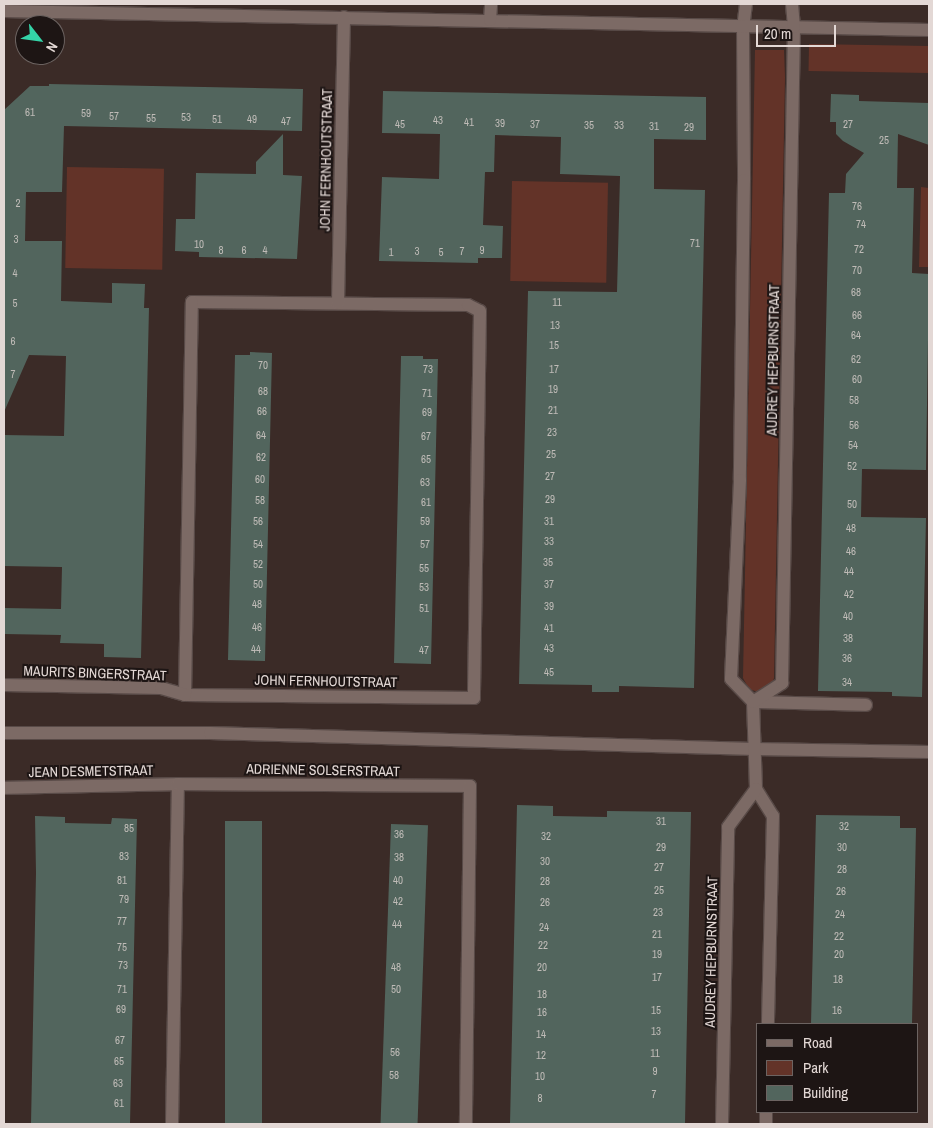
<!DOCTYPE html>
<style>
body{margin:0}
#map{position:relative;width:933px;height:1128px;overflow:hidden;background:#3b2b27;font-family:"Archivo Narrow",sans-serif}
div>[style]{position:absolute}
.green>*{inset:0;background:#633328;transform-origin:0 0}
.building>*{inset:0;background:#52655d;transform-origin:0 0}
.roads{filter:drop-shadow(1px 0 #584a47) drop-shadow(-1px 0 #584a47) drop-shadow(0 1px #584a47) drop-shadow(0 -1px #584a47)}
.service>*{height:12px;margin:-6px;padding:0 6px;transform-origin:6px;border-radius:6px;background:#7c6a65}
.minor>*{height:12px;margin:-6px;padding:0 6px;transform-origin:6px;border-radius:6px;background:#7c6a65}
span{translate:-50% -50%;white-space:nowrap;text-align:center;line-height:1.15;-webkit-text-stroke:4px #1d1514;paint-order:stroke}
.number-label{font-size:11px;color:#bfbbb7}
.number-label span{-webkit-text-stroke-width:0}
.street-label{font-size:14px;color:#e3d8d5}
.frame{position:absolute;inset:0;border:5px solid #e3d8d5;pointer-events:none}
.legend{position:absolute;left:756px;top:1023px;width:162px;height:90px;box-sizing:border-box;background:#1d1514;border:1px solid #6c6361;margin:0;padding:6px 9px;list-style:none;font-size:15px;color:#e3d8d5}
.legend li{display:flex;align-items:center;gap:10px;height:25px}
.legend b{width:25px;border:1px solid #6c6361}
.north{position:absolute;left:15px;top:15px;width:50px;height:50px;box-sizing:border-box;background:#1d1514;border:1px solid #6c6361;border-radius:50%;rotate:120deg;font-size:14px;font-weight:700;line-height:20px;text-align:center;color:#e3d8d5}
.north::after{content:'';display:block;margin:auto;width:18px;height:22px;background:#34d4a8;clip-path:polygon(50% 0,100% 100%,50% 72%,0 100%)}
.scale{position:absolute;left:756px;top:25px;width:80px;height:22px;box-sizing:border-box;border:2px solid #e3d8d5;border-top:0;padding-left:6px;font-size:15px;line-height:18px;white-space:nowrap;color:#e3d8d5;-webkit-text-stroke:4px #1d1514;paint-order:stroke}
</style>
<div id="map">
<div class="green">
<i style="left:809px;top:44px;width:120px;height:27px;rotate:1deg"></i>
<i style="clip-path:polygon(755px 50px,784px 50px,785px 77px,774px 678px,772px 684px,758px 692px,749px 689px,743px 678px)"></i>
<i style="left:67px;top:167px;width:97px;height:101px;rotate:1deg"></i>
<i style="left:512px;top:181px;width:96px;height:100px;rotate:1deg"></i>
<i style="clip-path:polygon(921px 187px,929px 188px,929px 267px,919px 267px)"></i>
</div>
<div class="building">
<i style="clip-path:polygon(49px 84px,303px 89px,302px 131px,64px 126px,62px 192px,26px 192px,25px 241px,62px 241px,61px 301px,112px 303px,112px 283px,145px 284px,144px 308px,149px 308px,141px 658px,104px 657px,104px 644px,60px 643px,61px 635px,4px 634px,4px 608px,61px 609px,62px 567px,4px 566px,4px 435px,64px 436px,66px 356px,29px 355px,4px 412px,4px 110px,30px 86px,49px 86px)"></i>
<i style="clip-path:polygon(383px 91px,706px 97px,706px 140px,654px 139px,654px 189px,705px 190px,694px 688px,619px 686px,619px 692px,592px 692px,592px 685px,519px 684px,528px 291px,617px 292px,620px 176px,560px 174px,561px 137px,495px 135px,494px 172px,485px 172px,483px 225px,503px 226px,502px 258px,478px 258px,478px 263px,379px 261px,382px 177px,439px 179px,440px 134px,382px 133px)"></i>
<i style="clip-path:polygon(831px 94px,859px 95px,859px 101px,929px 103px,929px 145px,898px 134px,897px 188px,914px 188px,912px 273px,929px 274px,926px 470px,862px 469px,861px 517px,926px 518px,922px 697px,892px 696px,892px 692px,818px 691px,829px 193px,845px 193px,846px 174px,864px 153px,843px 141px,836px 134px,836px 122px,830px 122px)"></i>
<i style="clip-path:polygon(283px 134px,283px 175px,302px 176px,297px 259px,199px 257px,199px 252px,175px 251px,176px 219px,195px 219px,196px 173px,256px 174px,256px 162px)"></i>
<i style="clip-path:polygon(250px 352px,272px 353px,265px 661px,228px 660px,235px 355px,250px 355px)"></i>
<i style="clip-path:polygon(401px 356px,423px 356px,423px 359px,438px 359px,431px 664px,394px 663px)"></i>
<i style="clip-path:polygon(517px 805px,553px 806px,553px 816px,607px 817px,607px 811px,691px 812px,685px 1124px,510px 1124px)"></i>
<i style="clip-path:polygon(816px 815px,900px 816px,900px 828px,916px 828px,912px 1024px,811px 1024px)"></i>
<i style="clip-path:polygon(35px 816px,65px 817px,65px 823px,111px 824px,112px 818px,137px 819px,130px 1124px,31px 1124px,36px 873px)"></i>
<i style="left:225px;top:821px;width:37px;height:303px"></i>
<i style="left:391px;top:824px;width:37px;height:300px;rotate:2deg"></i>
</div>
<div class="roads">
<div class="service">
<i style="left:753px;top:702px;width:113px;rotate:1.5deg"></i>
<i style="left:4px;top:733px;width:206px"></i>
<i style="left:210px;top:733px;width:544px;rotate:1.68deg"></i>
<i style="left:754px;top:749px;width:175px;rotate:1deg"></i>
</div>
<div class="minor">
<i style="left:746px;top:4px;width:23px;rotate:97deg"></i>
<i style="left:743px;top:27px;width:153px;rotate:89.6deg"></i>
<i style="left:744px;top:180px;width:300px;rotate:90.8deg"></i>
<i style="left:740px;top:480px;width:199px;rotate:92.6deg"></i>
<i style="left:731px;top:679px;width:32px;rotate:46deg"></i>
<i style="left:753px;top:702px;width:87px;rotate:88deg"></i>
<i style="left:756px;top:789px;width:32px;rotate:58deg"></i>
<i style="left:773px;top:816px;width:208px;rotate:91.4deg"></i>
<i style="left:4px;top:11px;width:925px;rotate:1.18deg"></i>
<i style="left:490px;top:20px;width:16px;rotate:-86deg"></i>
<i style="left:192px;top:302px;width:276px;rotate:0.6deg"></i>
<i style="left:468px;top:305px;width:13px;rotate:27deg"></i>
<i style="left:480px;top:311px;width:387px;rotate:90.9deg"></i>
<i style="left:474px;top:698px;width:289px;rotate:-179.4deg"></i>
<i style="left:185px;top:695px;width:393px;rotate:-89deg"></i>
<i style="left:338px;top:303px;width:286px;rotate:-88.8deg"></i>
<i style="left:4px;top:685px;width:157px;rotate:1.1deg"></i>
<i style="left:161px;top:688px;width:25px;rotate:16deg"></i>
<i style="left:753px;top:702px;width:35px;rotate:-33deg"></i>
<i style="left:782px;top:683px;width:656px;rotate:-88.95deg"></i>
<i style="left:794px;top:27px;width:23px;rotate:-95deg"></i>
<i style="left:4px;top:788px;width:174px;rotate:-1.3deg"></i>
<i style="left:172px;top:1124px;width:340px;rotate:-89deg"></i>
<i style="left:178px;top:784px;width:292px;rotate:0.4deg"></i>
<i style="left:470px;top:786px;width:338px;rotate:90.7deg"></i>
<i style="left:722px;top:1124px;width:297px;rotate:-88.8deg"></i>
<i style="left:728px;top:827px;width:47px;rotate:-53.6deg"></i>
<i style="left:766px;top:1124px;width:12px;rotate:-90deg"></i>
</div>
</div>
<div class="number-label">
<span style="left:30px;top:112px">61</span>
<span style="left:86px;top:113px">59</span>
<span style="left:114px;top:116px">57</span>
<span style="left:186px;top:117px">53</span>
<span style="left:151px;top:118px">55</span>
<span style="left:217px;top:119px">51</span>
<span style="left:252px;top:119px">49</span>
<span style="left:438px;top:120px">43</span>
<span style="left:286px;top:121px">47</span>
<span style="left:469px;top:122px">41</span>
<span style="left:500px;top:123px">39</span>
<span style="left:400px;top:124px">45</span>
<span style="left:535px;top:124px">37</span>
<span style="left:848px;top:124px">27</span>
<span style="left:589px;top:125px">35</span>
<span style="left:619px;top:125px">33</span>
<span style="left:654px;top:126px">31</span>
<span style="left:689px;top:127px">29</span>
<span style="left:884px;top:140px">25</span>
<span style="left:18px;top:203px">2</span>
<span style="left:857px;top:206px">76</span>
<span style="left:861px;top:224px">74</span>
<span style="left:16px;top:239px">3</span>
<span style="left:695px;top:243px">71</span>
<span style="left:199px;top:244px">10</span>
<span style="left:859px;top:249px">72</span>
<span style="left:221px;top:250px">8</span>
<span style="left:244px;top:250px">6</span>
<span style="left:265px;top:250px">4</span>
<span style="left:482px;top:250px">9</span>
<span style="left:417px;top:251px">3</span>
<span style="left:462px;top:251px">7</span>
<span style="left:391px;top:252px">1</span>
<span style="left:441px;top:252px">5</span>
<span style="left:857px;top:270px">70</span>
<span style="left:15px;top:273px">4</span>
<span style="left:856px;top:292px">68</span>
<span style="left:557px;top:302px">11</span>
<span style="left:15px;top:303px">5</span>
<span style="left:857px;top:315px">66</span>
<span style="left:555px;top:325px">13</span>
<span style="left:856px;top:335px">64</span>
<span style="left:13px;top:341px">6</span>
<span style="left:554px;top:345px">15</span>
<span style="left:856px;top:359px">62</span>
<span style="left:263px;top:365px">70</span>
<span style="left:428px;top:369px">73</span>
<span style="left:554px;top:369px">17</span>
<span style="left:13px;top:374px">7</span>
<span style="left:857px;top:379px">60</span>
<span style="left:553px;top:389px">19</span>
<span style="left:263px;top:391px">68</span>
<span style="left:427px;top:393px">71</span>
<span style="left:854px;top:400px">58</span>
<span style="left:553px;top:410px">21</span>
<span style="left:262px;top:411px">66</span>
<span style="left:427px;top:412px">69</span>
<span style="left:854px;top:425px">56</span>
<span style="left:552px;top:432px">23</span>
<span style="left:261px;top:435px">64</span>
<span style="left:426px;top:436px">67</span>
<span style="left:853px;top:445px">54</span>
<span style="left:551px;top:454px">25</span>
<span style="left:261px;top:457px">62</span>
<span style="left:426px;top:459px">65</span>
<span style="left:852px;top:466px">52</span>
<span style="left:550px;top:476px">27</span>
<span style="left:260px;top:479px">60</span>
<span style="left:425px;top:482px">63</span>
<span style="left:550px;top:499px">29</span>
<span style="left:260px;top:500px">58</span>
<span style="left:426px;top:502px">61</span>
<span style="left:852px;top:504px">50</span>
<span style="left:258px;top:521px">56</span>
<span style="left:425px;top:521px">59</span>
<span style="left:549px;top:521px">31</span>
<span style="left:851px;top:528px">48</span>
<span style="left:549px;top:541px">33</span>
<span style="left:258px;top:544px">54</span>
<span style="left:425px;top:544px">57</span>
<span style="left:851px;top:551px">46</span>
<span style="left:548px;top:562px">35</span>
<span style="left:258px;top:564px">52</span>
<span style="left:424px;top:568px">55</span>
<span style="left:849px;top:571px">44</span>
<span style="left:258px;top:584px">50</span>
<span style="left:549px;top:584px">37</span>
<span style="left:424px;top:587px">53</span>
<span style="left:849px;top:594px">42</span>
<span style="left:257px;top:604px">48</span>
<span style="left:549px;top:606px">39</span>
<span style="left:424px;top:608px">51</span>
<span style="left:848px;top:616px">40</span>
<span style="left:257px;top:627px">46</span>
<span style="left:549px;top:628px">41</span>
<span style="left:848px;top:638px">38</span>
<span style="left:549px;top:648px">43</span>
<span style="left:256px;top:649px">44</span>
<span style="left:424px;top:650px">47</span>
<span style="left:847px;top:658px">36</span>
<span style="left:549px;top:672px">45</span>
<span style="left:847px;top:682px">34</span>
<span style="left:661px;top:821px">31</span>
<span style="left:844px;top:826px">32</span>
<span style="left:129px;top:828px">85</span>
<span style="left:399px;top:834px">36</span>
<span style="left:546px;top:836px">32</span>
<span style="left:661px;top:847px">29</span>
<span style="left:842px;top:847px">30</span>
<span style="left:124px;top:856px">83</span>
<span style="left:399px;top:857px">38</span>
<span style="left:545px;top:861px">30</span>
<span style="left:659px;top:867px">27</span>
<span style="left:842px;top:869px">28</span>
<span style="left:122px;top:880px">81</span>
<span style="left:398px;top:880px">40</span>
<span style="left:545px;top:881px">28</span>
<span style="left:659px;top:890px">25</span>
<span style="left:841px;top:891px">26</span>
<span style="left:124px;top:899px">79</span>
<span style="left:398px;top:901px">42</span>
<span style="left:545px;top:902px">26</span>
<span style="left:658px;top:912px">23</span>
<span style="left:840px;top:914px">24</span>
<span style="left:122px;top:921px">77</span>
<span style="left:397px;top:924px">44</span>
<span style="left:544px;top:927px">24</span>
<span style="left:657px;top:934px">21</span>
<span style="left:839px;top:936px">22</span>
<span style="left:543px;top:945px">22</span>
<span style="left:122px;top:947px">75</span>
<span style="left:657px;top:954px">19</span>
<span style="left:839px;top:954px">20</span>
<span style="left:123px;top:965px">73</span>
<span style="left:396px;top:967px">48</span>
<span style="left:542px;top:967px">20</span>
<span style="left:657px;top:977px">17</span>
<span style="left:838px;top:979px">18</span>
<span style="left:122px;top:989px">71</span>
<span style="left:396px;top:989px">50</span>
<span style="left:542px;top:994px">18</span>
<span style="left:121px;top:1009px">69</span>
<span style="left:656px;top:1010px">15</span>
<span style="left:837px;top:1010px">16</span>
<span style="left:542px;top:1012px">16</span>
<span style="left:656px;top:1031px">13</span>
<span style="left:541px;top:1034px">14</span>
<span style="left:120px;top:1040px">67</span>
<span style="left:395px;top:1052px">56</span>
<span style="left:655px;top:1053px">11</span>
<span style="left:541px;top:1055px">12</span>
<span style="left:119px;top:1061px">65</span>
<span style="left:655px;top:1071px">9</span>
<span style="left:394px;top:1075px">58</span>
<span style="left:540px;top:1076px">10</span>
<span style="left:118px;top:1083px">63</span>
<span style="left:654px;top:1094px">7</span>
<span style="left:540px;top:1098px">8</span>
<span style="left:119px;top:1103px">61</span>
</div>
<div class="street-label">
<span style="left:326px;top:160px;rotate:-89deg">JOHN FERNHOUTSTRAAT</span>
<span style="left:773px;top:360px;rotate:-89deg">AUDREY HEPBURNSTRAAT</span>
<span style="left:95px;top:673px;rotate:2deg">MAURITS BINGERSTRAAT</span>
<span style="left:326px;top:681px;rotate:1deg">JOHN FERNHOUTSTRAAT</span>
<span style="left:323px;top:770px;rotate:1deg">ADRIENNE SOLSERSTRAAT</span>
<span style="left:91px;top:771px;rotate:-1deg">JEAN DESMETSTRAAT</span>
<span style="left:711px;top:952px;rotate:-89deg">AUDREY HEPBURNSTRAAT</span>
</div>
<div class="frame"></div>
<ul class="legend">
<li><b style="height:6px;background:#7c6a65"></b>Road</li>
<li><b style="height:14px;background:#633328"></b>Park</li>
<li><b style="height:14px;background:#52655d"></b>Building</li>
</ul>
<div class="north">N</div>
<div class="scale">20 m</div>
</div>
